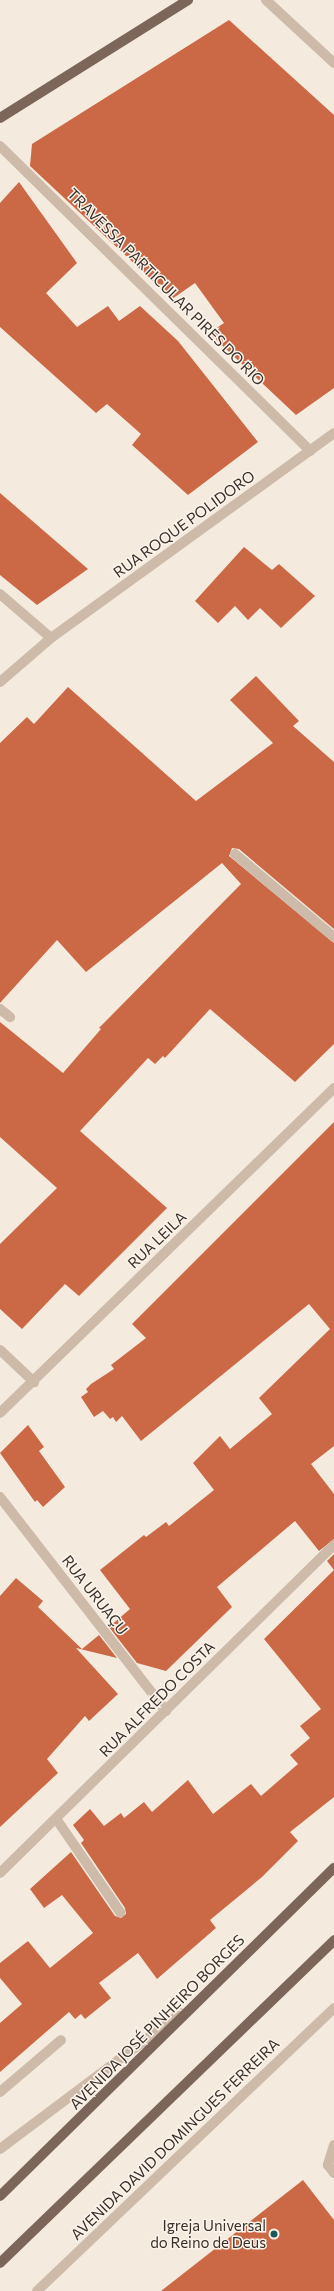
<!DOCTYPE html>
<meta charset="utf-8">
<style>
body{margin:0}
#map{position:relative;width:334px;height:2291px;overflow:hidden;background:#f4eade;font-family:Commissioner,sans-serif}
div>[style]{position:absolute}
.building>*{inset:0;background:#cb6946}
.minor>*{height:10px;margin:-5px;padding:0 5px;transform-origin:5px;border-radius:5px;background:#cdbaa9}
.major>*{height:10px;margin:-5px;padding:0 5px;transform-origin:5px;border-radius:5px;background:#7c665a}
.dots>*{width:11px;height:11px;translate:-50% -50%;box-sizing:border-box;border:2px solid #fbf4eb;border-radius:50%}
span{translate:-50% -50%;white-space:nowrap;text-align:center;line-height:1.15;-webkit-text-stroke:3px #fbf4eb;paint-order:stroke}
.street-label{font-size:15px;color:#3a2f29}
.poi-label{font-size:15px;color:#3a2f29}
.right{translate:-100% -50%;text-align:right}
</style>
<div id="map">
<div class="building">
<i style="clip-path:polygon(229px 20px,334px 115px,334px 388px,296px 415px,209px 333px,224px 323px,195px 283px,172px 299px,30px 166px,32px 144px)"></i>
<i style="clip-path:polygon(19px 182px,77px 263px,46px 293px,77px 327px,108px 306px,119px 321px,140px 306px,178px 341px,258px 442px,188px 495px,132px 445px,141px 434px,107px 404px,96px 413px,0 327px,0 203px)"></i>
<i style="clip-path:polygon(0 493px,88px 569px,37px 605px,0 575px)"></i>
<i style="clip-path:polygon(244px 547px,272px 570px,279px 564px,315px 596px,281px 628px,260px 608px,248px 620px,235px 606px,218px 623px,195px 601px)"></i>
<i style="clip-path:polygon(256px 676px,299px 721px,293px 726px,334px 762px,334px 929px,239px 849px,232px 848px,229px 856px,334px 943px,334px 1044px,295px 1082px,210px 1009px,165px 1058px,163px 1056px,155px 1064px,148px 1058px,80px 1131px,167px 1208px,79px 1296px,65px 1284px,22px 1329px,0 1309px,0 1244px,57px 1188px,0 1137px,0 1022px,63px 1073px,101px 1029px,99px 1028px,241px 884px,222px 863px,86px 972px,57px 940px,0 1003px,0 743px,27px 717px,34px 724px,68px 687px,196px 801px,273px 743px,230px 700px)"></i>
<i style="clip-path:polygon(334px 1122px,334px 1446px,311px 1464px,334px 1494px,334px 1539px,319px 1551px,295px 1521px,217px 1587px,232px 1607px,166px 1671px,137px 1663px,109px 1627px,130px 1609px,100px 1570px,144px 1535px,146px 1537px,166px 1522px,169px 1526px,214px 1490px,193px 1463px,220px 1436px,230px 1449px,272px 1414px,259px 1398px,330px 1329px,309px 1304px,141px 1441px,122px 1416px,116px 1422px,113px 1417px,110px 1419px,103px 1411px,94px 1417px,81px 1397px,88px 1392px,86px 1389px,91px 1384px,114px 1369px,111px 1365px,146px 1338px,132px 1324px)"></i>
<i style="clip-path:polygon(28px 1425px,44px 1447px,39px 1451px,65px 1487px,43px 1507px,37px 1500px,35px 1502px,0 1453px)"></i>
<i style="clip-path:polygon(334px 1554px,334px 1797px,290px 1832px,298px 1841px,262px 1877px,210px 1920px,216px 1928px,157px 1979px,138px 1953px,99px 1983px,111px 1998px,85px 2019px,81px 2014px,75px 2019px,69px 2012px,0 2072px,0 2023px,22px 2004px,0 1978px,0 1963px,28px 1941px,50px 1968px,93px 1933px,62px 1895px,44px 1908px,30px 1889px,71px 1852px,115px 1916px,121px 1918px,126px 1914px,125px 1908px,81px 1843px,84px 1840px,73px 1825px,90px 1809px,104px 1826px,121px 1813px,124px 1818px,144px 1802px,152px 1812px,188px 1780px,213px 1814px,251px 1784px,261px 1796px,298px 1764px,290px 1755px,310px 1738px,300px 1726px,321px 1709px,264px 1639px,334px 1570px,327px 1561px)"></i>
<i style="clip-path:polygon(16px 1578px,43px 1601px,38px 1607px,82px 1649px,99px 1635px,117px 1658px,76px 1648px,118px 1694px,89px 1721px,85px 1716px,47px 1759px,58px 1773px,0 1827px,0 1596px)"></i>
<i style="clip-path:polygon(303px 2180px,334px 2220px,334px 2291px,161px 2291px)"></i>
</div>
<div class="minor">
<i style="left:266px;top:0;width:93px;rotate:42.8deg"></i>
<i style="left:0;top:146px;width:435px;rotate:44.5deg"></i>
<i style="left:0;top:594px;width:67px;rotate:40.8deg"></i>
<i style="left:0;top:682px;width:67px;rotate:-40.8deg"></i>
<i style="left:51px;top:638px;width:349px;rotate:-35.9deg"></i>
<i style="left:235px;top:854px;width:129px;rotate:40deg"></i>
<i style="left:0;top:1009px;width:13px;rotate:39deg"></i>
<i style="left:0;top:1350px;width:47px;rotate:43.3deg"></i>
<i style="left:0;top:1413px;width:466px;rotate:-44.2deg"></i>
<i style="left:0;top:1497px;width:271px;rotate:52.2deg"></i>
<i style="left:57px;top:1820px;width:112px;rotate:55.6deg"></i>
<i style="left:0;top:1873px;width:468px;rotate:-44.5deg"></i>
<i style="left:0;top:2092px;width:80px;rotate:-40.4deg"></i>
<i style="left:334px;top:2145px;width:21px;rotate:107deg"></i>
<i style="left:328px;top:2165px;width:10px;rotate:53deg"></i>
<i style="left:0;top:2149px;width:226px;rotate:-36.9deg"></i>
<i style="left:37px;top:2291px;width:410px;rotate:-43.6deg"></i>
</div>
<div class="major">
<i style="left:0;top:118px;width:222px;rotate:-32.1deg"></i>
<i style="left:0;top:2196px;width:468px;rotate:-44.5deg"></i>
<i style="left:0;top:2263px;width:465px;rotate:-44deg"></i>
</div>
<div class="dots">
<i style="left:274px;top:2234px;background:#1d585d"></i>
</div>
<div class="street-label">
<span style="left:166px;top:287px;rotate:45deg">TRAVESSA PARTICULAR PIRES DO RIO</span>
<span style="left:184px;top:524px;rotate:-36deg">RUA ROQUE POLIDORO</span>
<span style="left:157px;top:1240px;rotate:-44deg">RUA LEILA</span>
<span style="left:95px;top:1595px;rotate:52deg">RUA URUAÇU</span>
<span style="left:157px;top:1699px;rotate:-45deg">RUA ALFREDO COSTA</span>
<span style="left:157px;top:2022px;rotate:-45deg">AVENIDA JOSÉ PINHEIRO BORGES</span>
<span style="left:175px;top:2139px;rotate:-44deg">AVENIDA DAVID DOMINGUES FERREIRA</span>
</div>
<div class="poi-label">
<span class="right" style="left:266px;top:2234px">Igreja Universal<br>do Reino de Deus</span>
</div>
</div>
